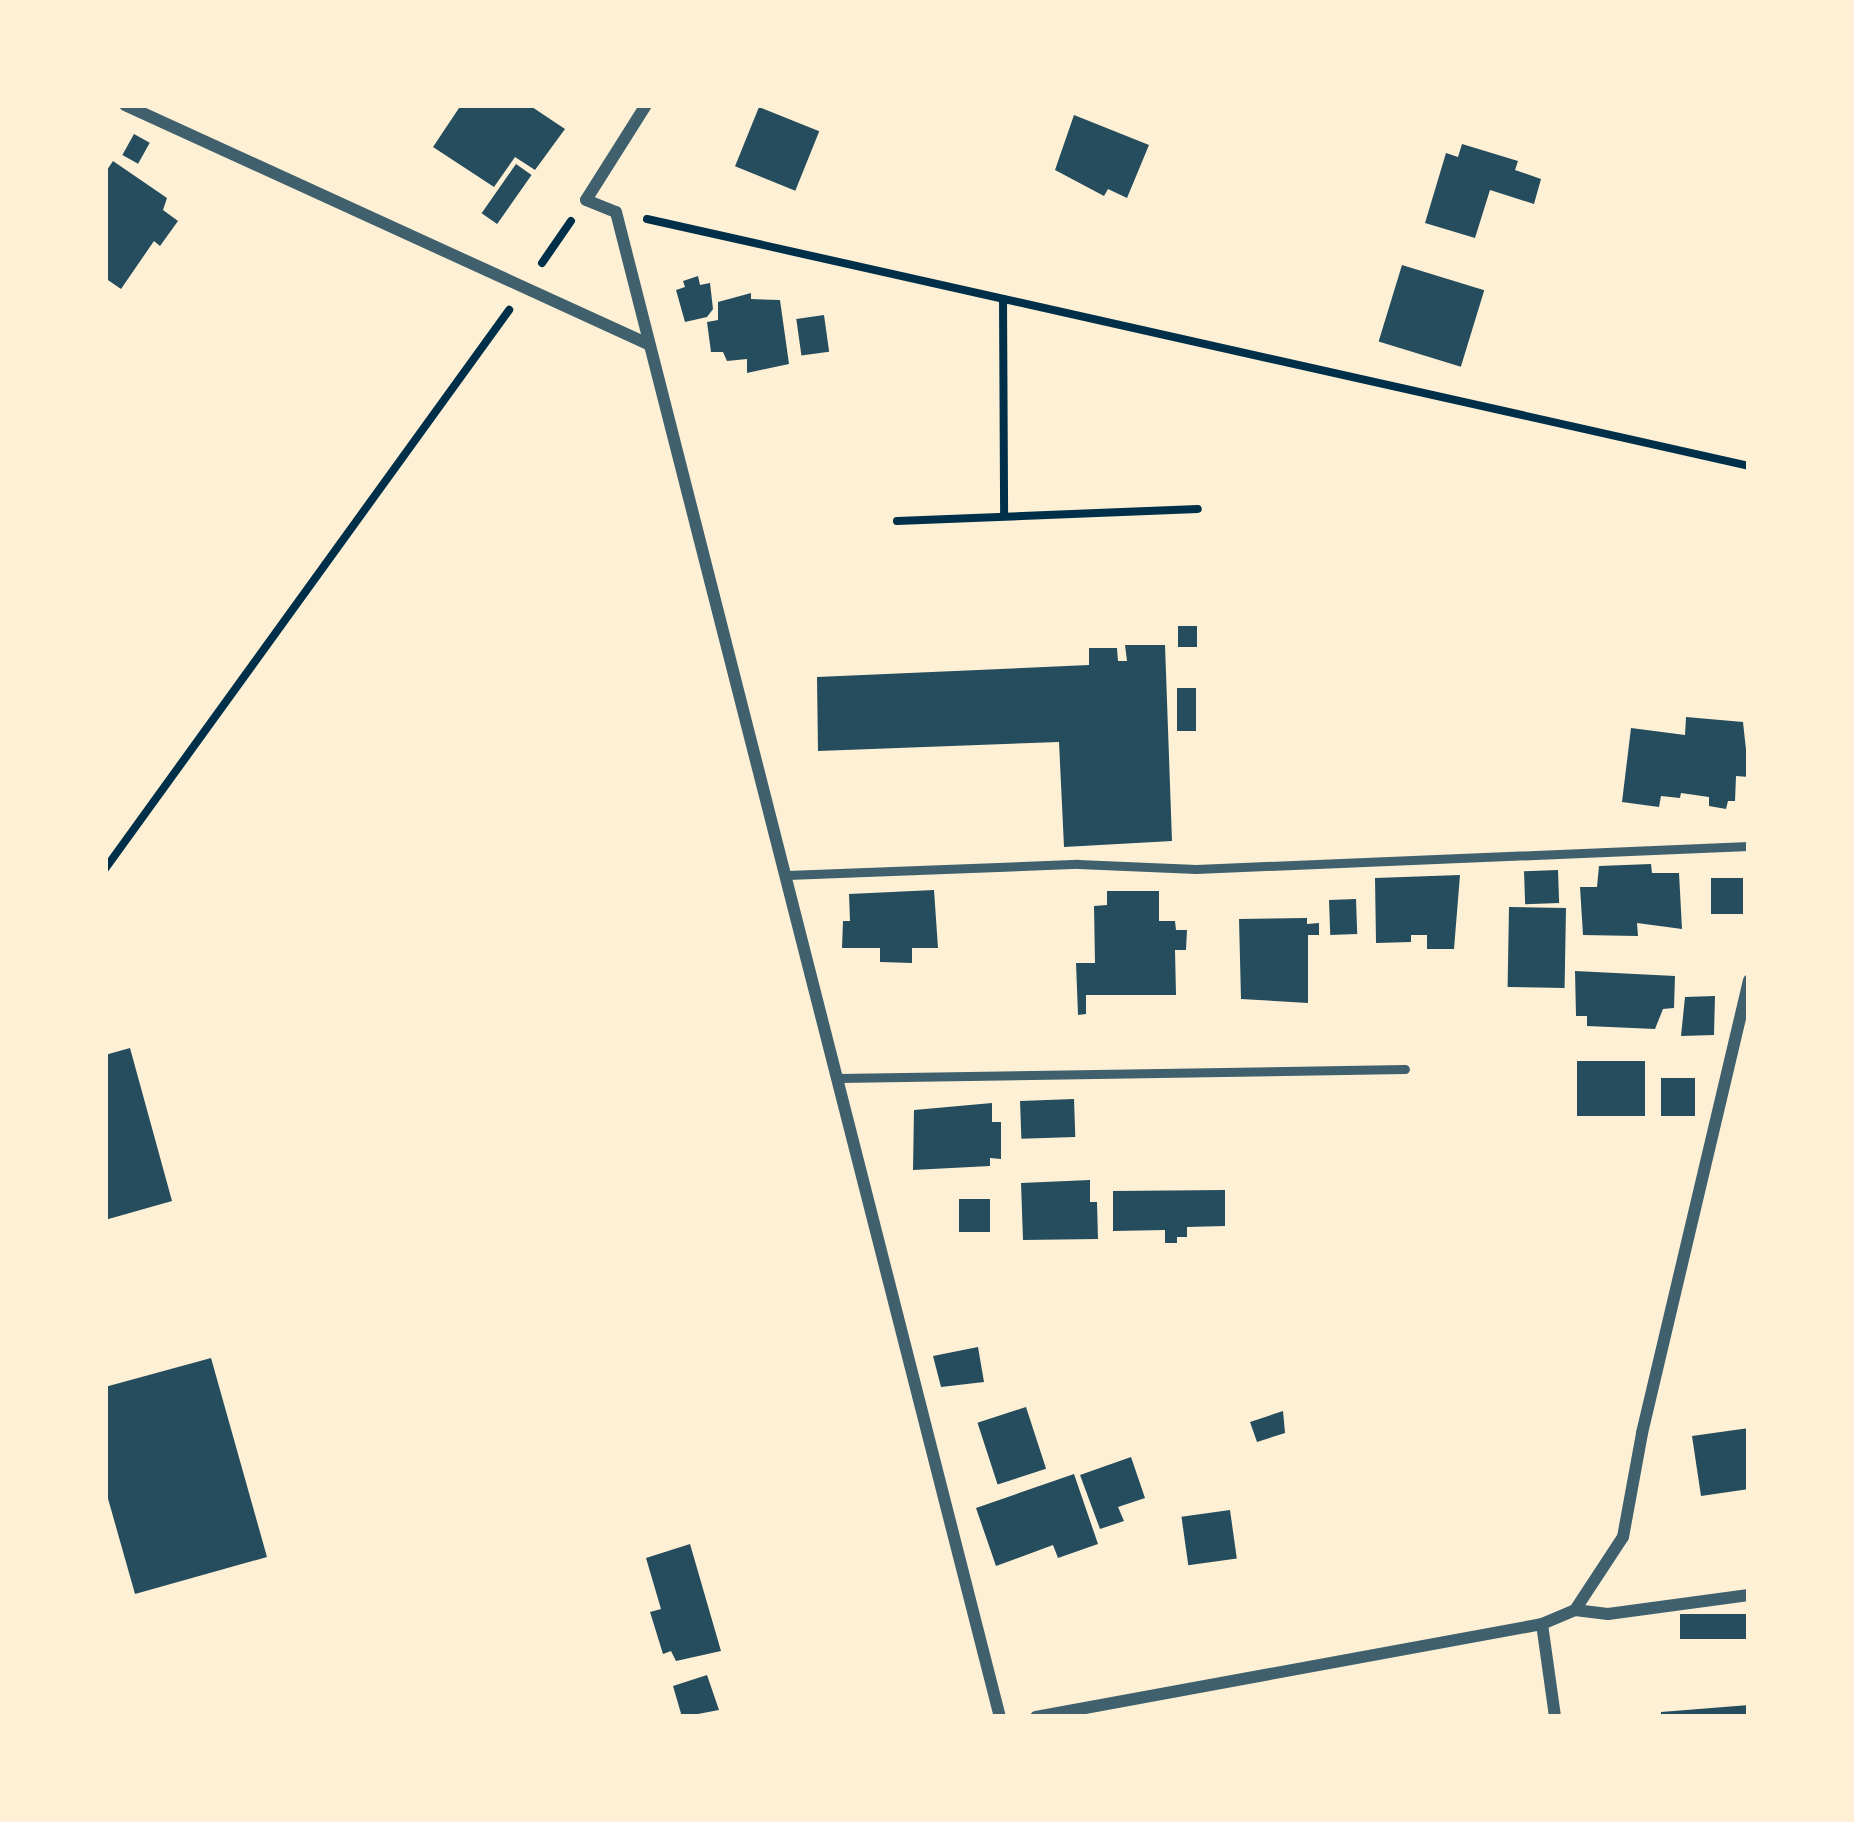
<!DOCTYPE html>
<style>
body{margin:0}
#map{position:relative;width:1854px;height:1822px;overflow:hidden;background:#fdf0d5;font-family:Manrope,sans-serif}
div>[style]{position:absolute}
.building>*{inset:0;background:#264d5e;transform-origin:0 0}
.path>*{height:8px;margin:-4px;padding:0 4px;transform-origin:4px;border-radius:4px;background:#003049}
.service>*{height:9px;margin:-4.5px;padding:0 4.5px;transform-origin:4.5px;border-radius:4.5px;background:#3f606c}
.minor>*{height:12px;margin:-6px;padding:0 6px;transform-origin:6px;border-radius:6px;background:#3f606c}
span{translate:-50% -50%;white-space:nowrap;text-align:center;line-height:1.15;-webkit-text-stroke:12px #fdf0d5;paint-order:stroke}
.frame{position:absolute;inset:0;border:108px solid #fdf0d5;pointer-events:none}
</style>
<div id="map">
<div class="building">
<i style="clip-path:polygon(461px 105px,529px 105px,565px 129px,535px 170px,515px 157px,494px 187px,433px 147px)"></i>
<i style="left:759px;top:107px;width:65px;height:64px;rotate:22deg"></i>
<i style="clip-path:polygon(1074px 115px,1149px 145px,1127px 198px,1108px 189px,1104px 196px,1055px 170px)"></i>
<i style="left:134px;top:134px;width:18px;height:24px;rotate:29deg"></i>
<i style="clip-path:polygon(1462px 144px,1518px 161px,1515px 170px,1541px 179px,1534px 204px,1490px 190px,1475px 238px,1425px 223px,1446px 153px,1458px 157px)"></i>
<i style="clip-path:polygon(113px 161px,167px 198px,163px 210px,178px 221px,160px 246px,154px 241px,121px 289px,105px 278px,105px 173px)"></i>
<i style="left:516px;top:164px;width:19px;height:60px;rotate:35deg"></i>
<i style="left:1402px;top:265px;width:86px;height:80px;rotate:17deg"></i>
<i style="clip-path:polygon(698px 276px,700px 285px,710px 283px,713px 309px,707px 317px,685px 322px,676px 290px,685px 287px,683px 281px)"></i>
<i style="clip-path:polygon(751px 293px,751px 299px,780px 300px,789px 364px,747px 373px,747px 359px,727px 361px,723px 352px,711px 352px,707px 322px,718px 320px,718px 302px)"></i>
<i style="left:824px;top:315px;width:37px;height:28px;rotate:82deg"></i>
<i style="left:1197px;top:626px;width:21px;height:19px;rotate:90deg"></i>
<i style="clip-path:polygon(1125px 645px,1165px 645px,1172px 841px,1064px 847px,1059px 742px,818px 751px,817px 677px,1089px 665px,1089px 648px,1117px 648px,1118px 661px,1127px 661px)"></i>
<i style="left:1177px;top:688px;width:19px;height:43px"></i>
<i style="clip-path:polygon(1686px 717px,1743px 722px,1749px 777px,1736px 776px,1735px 801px,1728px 801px,1726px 809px,1709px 806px,1709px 797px,1681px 793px,1680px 798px,1661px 796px,1659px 807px,1622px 802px,1631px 728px,1685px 735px)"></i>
<i style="clip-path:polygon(1651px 864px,1652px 873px,1679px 873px,1682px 929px,1637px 923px,1638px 936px,1583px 935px,1580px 887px,1597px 887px,1599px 866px)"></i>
<i style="left:1558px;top:870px;width:33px;height:34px;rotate:88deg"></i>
<i style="clip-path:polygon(1460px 875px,1454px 949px,1427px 949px,1427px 935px,1411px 935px,1411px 942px,1376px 943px,1375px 878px)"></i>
<i style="left:1711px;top:878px;width:32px;height:36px"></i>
<i style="clip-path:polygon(934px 890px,938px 948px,912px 948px,912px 963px,880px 962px,880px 948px,842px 948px,843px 921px,850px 921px,849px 894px)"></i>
<i style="clip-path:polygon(1107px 891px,1159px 891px,1159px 921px,1175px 921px,1176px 930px,1187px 930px,1186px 950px,1175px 950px,1176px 995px,1086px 995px,1086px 1014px,1078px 1015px,1076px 963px,1095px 963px,1094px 906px,1107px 905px)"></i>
<i style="left:1356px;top:899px;width:35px;height:27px;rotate:88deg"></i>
<i style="left:1509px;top:907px;width:57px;height:80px;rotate:1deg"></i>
<i style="clip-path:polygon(1307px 918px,1307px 924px,1319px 923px,1319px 935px,1308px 935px,1308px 1003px,1241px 999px,1239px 919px)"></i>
<i style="clip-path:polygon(1575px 971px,1675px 976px,1674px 1008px,1663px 1009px,1655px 1029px,1587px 1026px,1587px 1016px,1576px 1016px)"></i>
<i style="clip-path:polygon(1715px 996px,1714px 1035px,1681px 1036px,1685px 997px)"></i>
<i style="clip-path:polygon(130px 1048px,172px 1201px,105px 1220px,105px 1055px)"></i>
<i style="left:1577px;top:1061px;width:68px;height:55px"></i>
<i style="left:1661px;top:1078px;width:34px;height:38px"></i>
<i style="left:1074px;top:1099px;width:38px;height:54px;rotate:88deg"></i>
<i style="clip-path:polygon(992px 1103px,992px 1122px,1001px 1122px,1001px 1159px,990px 1158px,990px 1166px,913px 1170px,914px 1110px)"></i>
<i style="clip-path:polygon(1090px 1180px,1090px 1202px,1097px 1202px,1098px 1239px,1023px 1240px,1021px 1183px)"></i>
<i style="clip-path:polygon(1225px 1190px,1225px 1226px,1187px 1227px,1187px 1237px,1177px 1237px,1177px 1243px,1165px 1243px,1165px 1230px,1113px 1231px,1113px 1191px)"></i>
<i style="left:959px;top:1199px;width:31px;height:33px"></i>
<i style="clip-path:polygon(978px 1347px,984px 1382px,941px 1387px,933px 1356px)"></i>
<i style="clip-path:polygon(211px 1358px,267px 1557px,135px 1594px,105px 1488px,105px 1387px)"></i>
<i style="left:1026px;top:1407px;width:65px;height:51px;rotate:72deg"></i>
<i style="clip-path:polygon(1283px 1411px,1285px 1433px,1257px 1442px,1250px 1422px)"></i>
<i style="clip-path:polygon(1749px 1428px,1749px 1489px,1701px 1496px,1692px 1436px)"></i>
<i style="clip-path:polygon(1131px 1457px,1145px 1498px,1118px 1507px,1124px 1521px,1100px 1529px,1080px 1475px)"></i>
<i style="clip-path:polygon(1074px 1474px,1098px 1544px,1058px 1558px,1053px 1545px,996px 1566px,976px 1508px)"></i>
<i style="left:1230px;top:1510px;width:49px;height:49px;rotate:82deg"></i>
<i style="clip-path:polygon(690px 1544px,721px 1651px,676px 1661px,671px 1651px,663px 1654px,650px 1612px,661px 1609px,646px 1558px)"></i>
<i style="left:1749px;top:1614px;width:25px;height:69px;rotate:90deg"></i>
<i style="clip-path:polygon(707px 1675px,719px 1710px,682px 1717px,673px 1686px)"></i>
<i style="clip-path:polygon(1749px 1705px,1749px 1717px,1661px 1717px,1661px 1712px)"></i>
</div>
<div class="path">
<i style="left:647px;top:219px;width:1129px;rotate:12.63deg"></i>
<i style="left:542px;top:263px;width:51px;rotate:-55.4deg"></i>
<i style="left:1003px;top:299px;width:217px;rotate:89.7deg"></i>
<i style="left:897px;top:521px;width:301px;rotate:-2.3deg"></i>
<i style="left:105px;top:869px;width:690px;rotate:-54.14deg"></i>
</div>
<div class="service">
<i style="left:787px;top:875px;width:291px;rotate:-2.2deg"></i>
<i style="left:1078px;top:864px;width:118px;rotate:2.4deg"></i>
<i style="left:1196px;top:869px;width:553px;rotate:-2.38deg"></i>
<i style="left:839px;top:1078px;width:566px;rotate:-0.91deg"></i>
</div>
<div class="minor">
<i style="left:125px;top:105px;width:575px;rotate:24.56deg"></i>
<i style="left:646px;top:105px;width:112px;rotate:122.3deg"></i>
<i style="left:586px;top:200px;width:32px;rotate:22deg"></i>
<i style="left:616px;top:212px;width:1553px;rotate:75.69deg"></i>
<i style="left:1575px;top:1610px;width:33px;rotate:7deg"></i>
<i style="left:1608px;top:1614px;width:142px;rotate:-7.7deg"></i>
<i style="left:1542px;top:1624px;width:94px;rotate:82deg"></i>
<i style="left:1036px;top:1717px;width:514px;rotate:-10.41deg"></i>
<i style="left:1542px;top:1624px;width:36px;rotate:-23deg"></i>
<i style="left:1575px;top:1610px;width:87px;rotate:-56.7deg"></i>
<i style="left:1623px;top:1537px;width:106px;rotate:-79.6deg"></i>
<i style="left:1642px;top:1433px;width:465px;rotate:-76.7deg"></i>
</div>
<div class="frame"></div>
</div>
